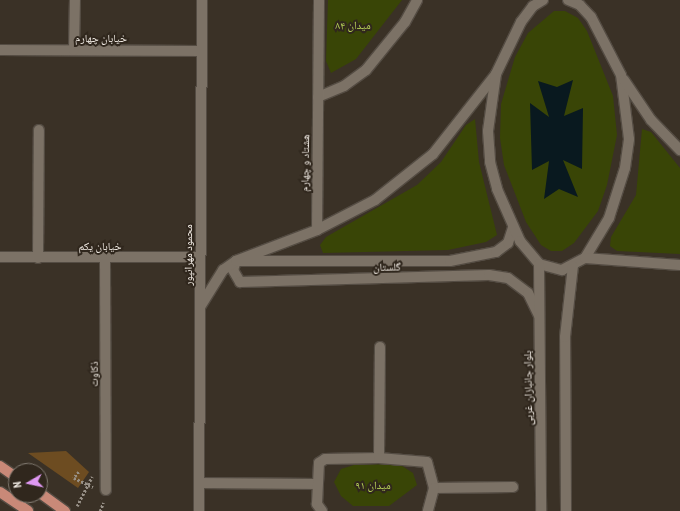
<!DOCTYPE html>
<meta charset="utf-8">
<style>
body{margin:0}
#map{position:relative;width:680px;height:511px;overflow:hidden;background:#3a3126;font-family:"PT Sans Narrow","Noto Naskh Arabic",sans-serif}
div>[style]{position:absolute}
.green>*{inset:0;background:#394506}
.water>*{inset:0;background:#09191f}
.building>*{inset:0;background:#6d4c21}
.path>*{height:2.5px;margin-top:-1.25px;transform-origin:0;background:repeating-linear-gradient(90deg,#989188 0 2px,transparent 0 4px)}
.roads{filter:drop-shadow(1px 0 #544c43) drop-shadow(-1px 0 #544c43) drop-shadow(0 1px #544c43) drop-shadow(0 -1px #544c43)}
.minor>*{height:10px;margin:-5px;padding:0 5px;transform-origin:5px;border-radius:5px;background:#7c7266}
.secondary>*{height:10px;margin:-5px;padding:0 5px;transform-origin:5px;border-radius:5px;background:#7c7266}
.primary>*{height:10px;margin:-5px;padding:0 5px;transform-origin:5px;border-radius:5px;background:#c98978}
span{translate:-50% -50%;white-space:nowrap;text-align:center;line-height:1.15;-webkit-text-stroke:4px #30271d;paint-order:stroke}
.park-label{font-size:11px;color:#b7d257}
.street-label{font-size:11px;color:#f4eee7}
.north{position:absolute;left:8px;top:463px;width:40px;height:40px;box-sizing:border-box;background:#30271d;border:1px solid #7e776e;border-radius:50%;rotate:261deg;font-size:11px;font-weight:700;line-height:16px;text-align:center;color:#f4eee7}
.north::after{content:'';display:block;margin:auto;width:14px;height:18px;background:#df98f2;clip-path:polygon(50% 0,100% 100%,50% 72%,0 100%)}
</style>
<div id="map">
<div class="green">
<i style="clip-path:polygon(328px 0,402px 0,356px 59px,331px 73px,326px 61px)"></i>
<i style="clip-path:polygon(554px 11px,565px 11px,578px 18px,587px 31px,613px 96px,617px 135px,607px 185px,598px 211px,574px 243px,562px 251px,551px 251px,541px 245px,526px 222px,504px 165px,500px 138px,501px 104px,515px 57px,528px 33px)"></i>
<i style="clip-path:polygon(475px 119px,479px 162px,497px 235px,486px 242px,448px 250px,323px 253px,320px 245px,326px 237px,417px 185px,441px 162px,466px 125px)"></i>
<i style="clip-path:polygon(642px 129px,651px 132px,680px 168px,680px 254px,617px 251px,610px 246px,611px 237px,636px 195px)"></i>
<i style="clip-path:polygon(399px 464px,413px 473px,417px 485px,389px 506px,353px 506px,341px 496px,334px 482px,341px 469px,354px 465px)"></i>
</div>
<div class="water">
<i style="clip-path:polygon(573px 80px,564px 116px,583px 108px,582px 169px,563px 160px,578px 197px,559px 189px,544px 199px,549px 161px,532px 170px,530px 103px,549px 117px,538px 81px,557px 87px)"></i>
</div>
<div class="building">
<i style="clip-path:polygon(66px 451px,89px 472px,78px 488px,28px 453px)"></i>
</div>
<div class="path">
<i style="left:79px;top:472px;width:8px;rotate:130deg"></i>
<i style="left:74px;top:478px;width:21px;rotate:25deg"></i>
<i style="left:77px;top:506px;width:33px;rotate:-63deg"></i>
<i style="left:100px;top:511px;width:9px;rotate:-69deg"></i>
</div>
<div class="roads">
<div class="minor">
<i style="left:0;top:50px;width:201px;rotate:0.3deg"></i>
<i style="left:74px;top:50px;width:50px;rotate:-88.9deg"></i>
<i style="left:496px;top:74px;width:102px;rotate:128.2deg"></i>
<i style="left:433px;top:154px;width:74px;rotate:141.6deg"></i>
<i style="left:375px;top:200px;width:65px;rotate:152.7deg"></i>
<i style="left:317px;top:230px;width:87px;rotate:159.1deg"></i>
<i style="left:236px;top:261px;width:9px;rotate:108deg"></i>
<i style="left:233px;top:270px;width:14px;rotate:60deg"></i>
<i style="left:240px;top:282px;width:249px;rotate:-1.6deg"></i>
<i style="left:489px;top:275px;width:19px;rotate:9deg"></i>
<i style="left:508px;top:278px;width:25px;rotate:37deg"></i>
<i style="left:528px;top:293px;width:25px;rotate:64deg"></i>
<i style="left:318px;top:97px;width:28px;rotate:-23deg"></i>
<i style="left:344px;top:86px;width:27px;rotate:-36deg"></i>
<i style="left:366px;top:70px;width:62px;rotate:-50.9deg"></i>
<i style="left:405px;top:22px;width:25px;rotate:-61deg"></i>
<i style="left:317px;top:230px;width:230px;rotate:-89.5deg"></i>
<i style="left:0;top:257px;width:200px"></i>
<i style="left:38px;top:258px;width:128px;rotate:-89.6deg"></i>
<i style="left:105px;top:259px;width:231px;rotate:89.8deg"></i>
<i style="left:200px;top:307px;width:44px;rotate:-58.1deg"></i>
<i style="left:223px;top:270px;width:16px;rotate:-35deg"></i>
<i style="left:236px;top:261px;width:214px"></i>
<i style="left:450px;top:261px;width:47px;rotate:-11.1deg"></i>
<i style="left:496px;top:252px;width:15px;rotate:-37deg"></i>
<i style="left:508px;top:243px;width:16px;rotate:-72deg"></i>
<i style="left:379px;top:458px;width:111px;rotate:-89.5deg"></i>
<i style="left:199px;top:483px;width:118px;rotate:0.5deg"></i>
<i style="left:434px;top:488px;width:79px;rotate:-0.7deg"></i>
<i style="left:199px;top:511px;width:511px;rotate:-89.66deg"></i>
<i style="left:322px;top:511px;width:9px;rotate:-126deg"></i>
<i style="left:317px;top:504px;width:41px;rotate:-87.2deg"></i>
<i style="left:319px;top:463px;width:7px;rotate:-34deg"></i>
<i style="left:325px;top:459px;width:54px;rotate:-1.1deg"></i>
<i style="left:379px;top:458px;width:48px;rotate:4.8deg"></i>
<i style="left:427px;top:462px;width:27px;rotate:75deg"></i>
<i style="left:434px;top:488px;width:24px;rotate:105deg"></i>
</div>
<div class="secondary">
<i style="left:543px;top:0;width:12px;rotate:149deg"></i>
<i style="left:533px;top:6px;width:20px;rotate:127deg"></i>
<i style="left:521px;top:22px;width:58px;rotate:115.7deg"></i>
<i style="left:496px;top:74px;width:58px;rotate:98deg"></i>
<i style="left:488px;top:131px;width:31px;rotate:86deg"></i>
<i style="left:490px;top:162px;width:28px;rotate:75deg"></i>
<i style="left:497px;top:189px;width:57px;rotate:66.1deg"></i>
<i style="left:520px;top:241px;width:30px;rotate:50deg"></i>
<i style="left:539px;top:264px;width:24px;rotate:15deg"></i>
<i style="left:562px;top:270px;width:26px;rotate:-28deg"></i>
<i style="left:585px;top:258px;width:47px;rotate:-59deg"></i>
<i style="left:609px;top:218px;width:52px;rotate:-72.3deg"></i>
<i style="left:625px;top:168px;width:29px;rotate:-82deg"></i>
<i style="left:629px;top:139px;width:64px;rotate:-97.1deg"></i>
<i style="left:621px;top:75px;width:65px;rotate:-117.3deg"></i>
<i style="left:591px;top:17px;width:16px;rotate:-133deg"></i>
<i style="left:580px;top:5px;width:13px;rotate:-157deg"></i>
<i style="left:624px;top:80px;width:48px;rotate:56deg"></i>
<i style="left:651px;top:120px;width:42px;rotate:46deg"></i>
<i style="left:585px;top:258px;width:95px;rotate:4.2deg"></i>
<i style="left:539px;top:264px;width:247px;rotate:89.5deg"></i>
<i style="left:566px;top:511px;width:174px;rotate:-90.3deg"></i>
<i style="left:565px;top:337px;width:71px;rotate:-83.6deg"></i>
</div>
<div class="primary">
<i style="left:0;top:466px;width:19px;rotate:35deg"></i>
<i style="left:0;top:492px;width:34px;rotate:34deg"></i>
<i style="left:40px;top:493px;width:31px;rotate:36deg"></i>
</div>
</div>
<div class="park-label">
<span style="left:353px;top:25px">میدان ۸۴</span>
<span style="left:373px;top:485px">میدان ۹۱</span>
</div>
<div class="street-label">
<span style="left:101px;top:38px">خیابان چهارم</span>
<span style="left:305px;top:163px;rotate:-89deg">هشتاد و چهارم</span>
<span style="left:100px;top:246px">خیابان یکم</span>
<span style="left:188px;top:255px;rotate:-90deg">محمود مهرانپور</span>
<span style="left:387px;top:267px;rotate:-1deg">گلستان</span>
<span style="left:94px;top:374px;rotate:-90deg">ذکاوت</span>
<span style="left:528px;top:388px;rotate:-91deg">بلوار جانبازان غربی</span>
</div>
<div class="north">N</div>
</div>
